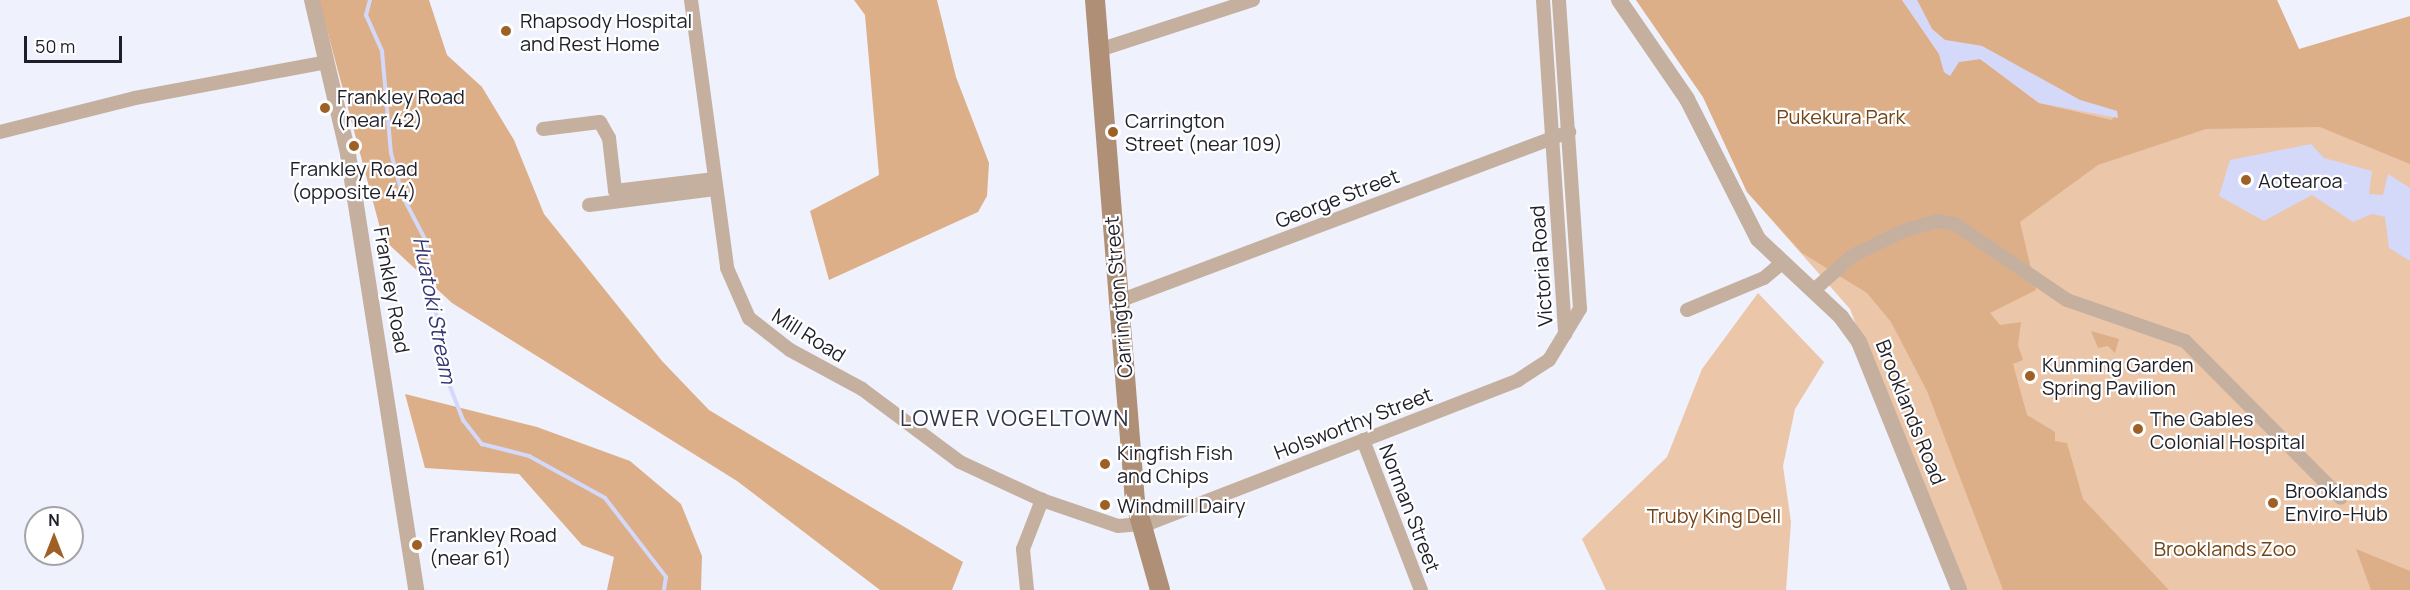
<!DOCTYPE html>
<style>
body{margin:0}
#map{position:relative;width:2410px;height:590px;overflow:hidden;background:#eff1fc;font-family:Manrope,sans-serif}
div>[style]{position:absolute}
.green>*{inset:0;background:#ebc6a9}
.forest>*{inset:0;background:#ddaf89}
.water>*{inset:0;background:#d4d8f9}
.stream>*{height:4px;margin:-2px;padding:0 2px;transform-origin:2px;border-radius:2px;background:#d4d8f9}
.minor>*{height:14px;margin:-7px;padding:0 7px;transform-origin:7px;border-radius:7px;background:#c5b0a0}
.tertiary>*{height:16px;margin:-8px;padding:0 8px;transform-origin:8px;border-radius:8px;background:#c5b0a0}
.secondary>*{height:20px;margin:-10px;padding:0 10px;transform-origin:10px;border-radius:10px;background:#af9077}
.dots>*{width:16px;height:16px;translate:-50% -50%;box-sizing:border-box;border:3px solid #fff;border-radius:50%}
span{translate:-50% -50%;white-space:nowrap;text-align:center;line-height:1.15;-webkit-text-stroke:4.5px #fff;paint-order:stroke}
.poi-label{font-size:20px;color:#1e1f29}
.left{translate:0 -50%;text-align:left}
.park-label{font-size:20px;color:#714419}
.street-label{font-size:20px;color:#1e1f29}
.water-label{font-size:21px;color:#363574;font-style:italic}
.quarter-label{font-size:22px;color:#313348;letter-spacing:1.5px}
.north{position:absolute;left:24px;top:506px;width:60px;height:60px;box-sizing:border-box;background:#fff;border:2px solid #a5a5a9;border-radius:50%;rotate:0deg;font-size:16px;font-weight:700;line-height:24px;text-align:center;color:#1e1f29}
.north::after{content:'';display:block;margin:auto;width:21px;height:27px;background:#9e6025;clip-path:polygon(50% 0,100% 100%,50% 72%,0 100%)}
.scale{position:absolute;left:24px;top:36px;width:98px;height:27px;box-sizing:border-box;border:3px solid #1e1f29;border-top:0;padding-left:8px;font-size:18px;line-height:21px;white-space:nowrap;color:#1e1f29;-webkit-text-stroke:4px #fff;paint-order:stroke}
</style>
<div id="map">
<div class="green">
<i style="clip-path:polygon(1636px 0,2277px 0,2299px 49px,2410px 101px,2410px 590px,1959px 590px,1850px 309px,1747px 192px,1703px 97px)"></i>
<i style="clip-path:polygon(1758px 293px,1824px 362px,1795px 409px,1783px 466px,1791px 522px,1786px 590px,1606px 590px,1582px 539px,1667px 457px,1702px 369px)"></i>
</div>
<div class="forest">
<i style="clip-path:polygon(319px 0,429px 0,447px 55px,482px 87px,514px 140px,544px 214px,662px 361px,709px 410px,963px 562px,952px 590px,880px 590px,737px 481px,452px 303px,383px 239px)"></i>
<i style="clip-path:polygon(854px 0,937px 0,956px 77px,989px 163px,987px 196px,978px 212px,829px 280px,810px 211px,879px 175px,865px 15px)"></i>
<i style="clip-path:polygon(1636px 0,1902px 0,1939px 54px,1944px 72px,1950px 75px,1959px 62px,1980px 59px,2039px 103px,2112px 120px,2117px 111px,2080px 100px,1982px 46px,1945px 40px,1932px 29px,1917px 0,2277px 0,2299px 49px,2410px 16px,2410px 164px,2320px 127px,2206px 129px,2098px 165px,2020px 222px,2036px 290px,1990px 313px,2000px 325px,2021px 322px,2018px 345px,2023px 360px,2013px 364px,2027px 415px,2055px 432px,2055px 441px,2067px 443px,2083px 499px,2169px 590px,2003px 590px,1927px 391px,1891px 322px,1867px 293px,1802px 253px,1747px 192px,1703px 97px)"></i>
<i style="clip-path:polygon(2091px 331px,2119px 339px,2115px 353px,2108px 346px,2098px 348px)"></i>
<i style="clip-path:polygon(405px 394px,537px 427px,630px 461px,681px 504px,702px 556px,701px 590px,607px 590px,614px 557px,582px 545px,519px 474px,425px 468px)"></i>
<i style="clip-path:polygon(2356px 549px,2410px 571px,2410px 590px,2371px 590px)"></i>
</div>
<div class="water">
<i style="clip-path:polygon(1902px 0,1917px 0,1932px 29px,1945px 40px,1982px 46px,2080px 100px,2117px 111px,2118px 118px,2039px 103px,1980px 59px,1959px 62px,1950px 76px,1944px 72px,1939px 54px)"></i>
<i style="clip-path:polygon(2311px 144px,2324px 158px,2372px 171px,2369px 194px,2383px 195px,2388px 174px,2410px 188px,2410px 261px,2389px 248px,2385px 217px,2372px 214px,2353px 222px,2312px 195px,2264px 221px,2219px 196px,2230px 160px)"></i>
</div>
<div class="stream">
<i style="left:370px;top:0;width:16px;rotate:105deg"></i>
<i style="left:366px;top:15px;width:39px;rotate:66deg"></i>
<i style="left:382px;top:51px;width:102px;rotate:85deg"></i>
<i style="left:391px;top:153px;width:46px;rotate:74.7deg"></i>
<i style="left:403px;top:197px;width:50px;rotate:62.4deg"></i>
<i style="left:426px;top:241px;width:131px;rotate:82.1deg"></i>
<i style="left:444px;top:371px;width:53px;rotate:68.8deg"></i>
<i style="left:463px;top:420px;width:31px;rotate:52deg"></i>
<i style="left:482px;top:444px;width:49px;rotate:14.3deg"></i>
<i style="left:529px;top:456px;width:87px;rotate:28.9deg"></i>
<i style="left:605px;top:498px;width:100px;rotate:52.3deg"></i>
<i style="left:666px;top:577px;width:13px;rotate:99deg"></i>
</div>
<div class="minor">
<i style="left:691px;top:0;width:270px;rotate:82.3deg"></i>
<i style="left:727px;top:268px;width:55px;rotate:66.3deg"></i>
<i style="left:749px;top:318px;width:52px;rotate:38deg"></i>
<i style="left:790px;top:350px;width:82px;rotate:28.4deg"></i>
<i style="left:862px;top:389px;width:122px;rotate:36.7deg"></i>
<i style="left:960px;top:462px;width:90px;rotate:24.9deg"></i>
<i style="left:1042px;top:500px;width:80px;rotate:18.9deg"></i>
<i style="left:1118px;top:526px;width:32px;rotate:-5deg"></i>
<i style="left:1150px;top:523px;width:395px;rotate:-21.2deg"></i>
<i style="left:1518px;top:380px;width:37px;rotate:-33deg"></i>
<i style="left:1549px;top:360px;width:60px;rotate:-58.7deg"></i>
<i style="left:1580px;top:309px;width:310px;rotate:-93.9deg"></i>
<i style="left:1543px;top:0;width:335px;rotate:86.2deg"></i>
<i style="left:1099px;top:50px;width:162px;rotate:-18deg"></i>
<i style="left:543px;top:129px;width:57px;rotate:-7deg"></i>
<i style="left:600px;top:122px;width:18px;rotate:61deg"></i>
<i style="left:609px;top:138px;width:53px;rotate:83.5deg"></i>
<i style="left:615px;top:191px;width:100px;rotate:-6.9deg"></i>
<i style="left:0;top:132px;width:139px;rotate:-14.1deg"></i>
<i style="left:135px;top:98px;width:195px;rotate:-10.6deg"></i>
<i style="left:589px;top:205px;width:127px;rotate:-7.2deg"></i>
<i style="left:1814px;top:290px;width:51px;rotate:-41.8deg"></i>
<i style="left:1852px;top:256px;width:57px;rotate:-26.1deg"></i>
<i style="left:1903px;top:231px;width:36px;rotate:-16deg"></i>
<i style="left:1938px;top:221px;width:17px;rotate:10deg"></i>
<i style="left:1955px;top:224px;width:135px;rotate:34.2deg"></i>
<i style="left:2067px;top:300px;width:125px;rotate:19.2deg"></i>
<i style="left:2185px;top:341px;width:221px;rotate:45.2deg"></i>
<i style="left:1119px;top:301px;width:481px;rotate:-20.6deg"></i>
<i style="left:1687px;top:310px;width:83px;rotate:-22.6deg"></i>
<i style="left:1764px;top:278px;width:25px;rotate:-40deg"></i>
<i style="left:1363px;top:440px;width:161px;rotate:68.9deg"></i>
<i style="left:1027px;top:590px;width:41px;rotate:-95.6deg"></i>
<i style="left:1023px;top:549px;width:53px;rotate:-68.8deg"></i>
</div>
<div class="tertiary">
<i style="left:312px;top:0;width:158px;rotate:76.8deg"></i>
<i style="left:348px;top:154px;width:441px;rotate:81.1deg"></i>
<i style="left:1619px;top:0;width:120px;rotate:55.5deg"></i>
<i style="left:1687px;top:99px;width:157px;rotate:63.1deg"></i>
<i style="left:1758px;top:239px;width:114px;rotate:43.2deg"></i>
<i style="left:1841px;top:317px;width:31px;rotate:54deg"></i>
<i style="left:1859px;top:342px;width:267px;rotate:68deg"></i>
</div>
<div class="secondary">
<i style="left:1095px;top:0;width:503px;rotate:85.44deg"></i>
<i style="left:1135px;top:501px;width:92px;rotate:74.3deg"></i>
</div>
<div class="dots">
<i style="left:506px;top:31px;background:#9e6025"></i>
<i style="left:325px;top:108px;background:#9e6025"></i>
<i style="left:1113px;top:132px;background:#9e6025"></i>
<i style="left:354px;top:146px;background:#9e6025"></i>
<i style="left:2246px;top:180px;background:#9e6025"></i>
<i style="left:2030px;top:376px;background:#9e6025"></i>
<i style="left:2138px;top:429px;background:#9e6025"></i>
<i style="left:1105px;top:464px;background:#9e6025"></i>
<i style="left:2273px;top:503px;background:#9e6025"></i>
<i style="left:1105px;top:505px;background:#9e6025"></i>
<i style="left:417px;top:545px;background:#9e6025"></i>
</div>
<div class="poi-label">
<span class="left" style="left:520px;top:32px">Rhapsody Hospital<br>and Rest Home</span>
<span class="left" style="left:337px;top:108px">Frankley Road<br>(near 42)</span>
<span class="left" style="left:1125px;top:132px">Carrington<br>Street (near 109)</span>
<span style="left:354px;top:180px">Frankley Road<br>(opposite 44)</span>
<span class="left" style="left:2258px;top:180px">Aotearoa</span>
<span class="left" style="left:2042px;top:376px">Kunming Garden<br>Spring Pavilion</span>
<span class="left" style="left:2150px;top:430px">The Gables<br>Colonial Hospital</span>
<span class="left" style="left:1117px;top:464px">Kingfish Fish<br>and Chips</span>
<span class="left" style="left:2285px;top:502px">Brooklands<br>Enviro-Hub</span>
<span class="left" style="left:1117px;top:505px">Windmill Dairy</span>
<span class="left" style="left:429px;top:546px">Frankley Road<br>(near 61)</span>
</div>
<div class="park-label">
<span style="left:1841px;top:116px">Pukekura Park</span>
<span style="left:1714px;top:515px">Truby King Dell</span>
<span style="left:2225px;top:548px">Brooklands Zoo</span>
</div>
<div class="street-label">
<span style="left:1337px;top:198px;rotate:-21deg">George Street</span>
<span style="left:1541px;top:266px;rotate:-94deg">Victoria Road</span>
<span style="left:392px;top:290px;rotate:80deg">Frankley Road</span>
<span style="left:1118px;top:297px;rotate:-95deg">Carrington Street</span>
<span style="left:809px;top:335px;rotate:32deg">Mill Road</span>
<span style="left:1911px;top:412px;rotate:68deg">Brooklands Road</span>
<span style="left:1353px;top:423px;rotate:-21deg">Holsworthy Street</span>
<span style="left:1410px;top:508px;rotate:69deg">Norman Street</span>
</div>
<div class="water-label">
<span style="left:435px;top:310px;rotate:79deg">Huatoki Stream</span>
</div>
<div class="quarter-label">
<span style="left:1015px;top:419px">LOWER VOGELTOWN</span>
</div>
<div class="north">N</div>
<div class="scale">50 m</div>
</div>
